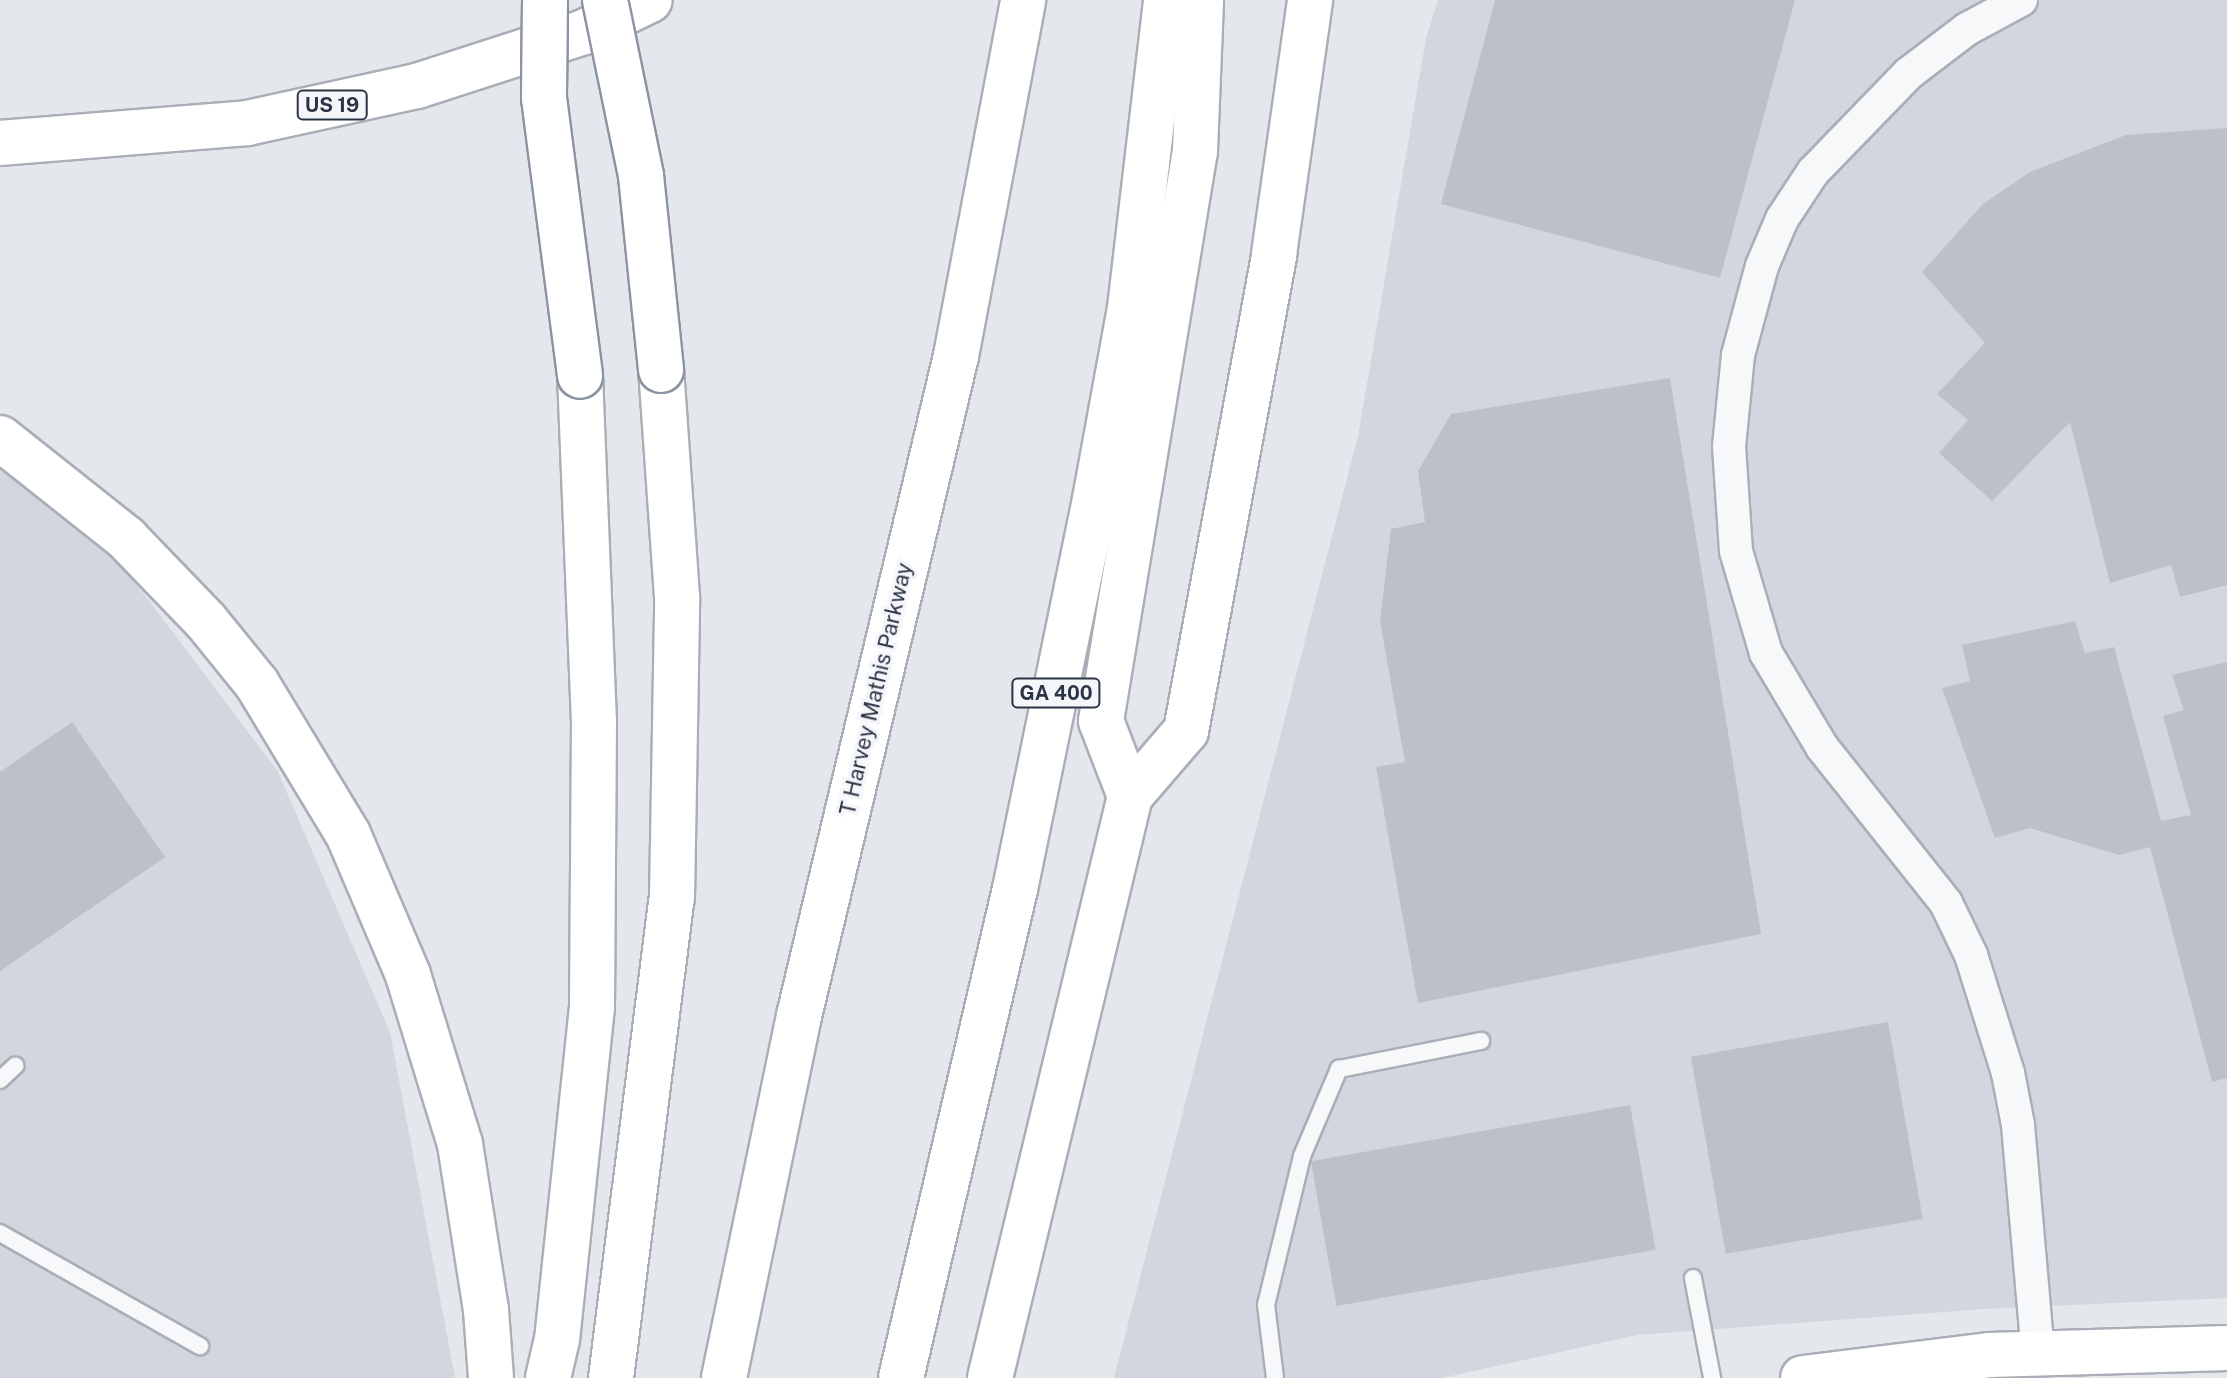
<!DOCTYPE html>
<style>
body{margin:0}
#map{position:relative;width:2227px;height:1378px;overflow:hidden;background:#e4e7ec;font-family:"Public Sans",sans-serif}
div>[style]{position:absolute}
.built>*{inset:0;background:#d2d6de}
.building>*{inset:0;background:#bbc0ca;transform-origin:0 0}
.roads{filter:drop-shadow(2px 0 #a9aeb7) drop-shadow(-2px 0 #a9aeb7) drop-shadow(0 2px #a9aeb7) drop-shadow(0 -2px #a9aeb7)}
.service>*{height:16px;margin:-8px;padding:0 8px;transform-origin:8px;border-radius:8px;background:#f7f8fa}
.minor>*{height:32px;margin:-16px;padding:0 16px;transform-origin:16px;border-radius:16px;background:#f7f8fa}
.secondary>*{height:44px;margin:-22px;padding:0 22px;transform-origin:22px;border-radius:22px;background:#fff}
.motorway>*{height:44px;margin:-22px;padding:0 22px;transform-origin:22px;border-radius:22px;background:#fff}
.bridges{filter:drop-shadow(2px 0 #8b94a3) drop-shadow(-2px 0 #8b94a3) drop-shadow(0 2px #8b94a3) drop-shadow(0 -2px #8b94a3)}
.motorway-bridge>*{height:44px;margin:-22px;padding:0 22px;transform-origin:22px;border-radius:22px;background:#fff}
span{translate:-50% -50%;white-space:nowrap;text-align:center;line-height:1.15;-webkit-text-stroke:7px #f4f6f9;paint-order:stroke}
.shield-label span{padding:2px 6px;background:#f4f6f9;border:2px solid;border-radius:6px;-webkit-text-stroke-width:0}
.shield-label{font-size:20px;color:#2b3445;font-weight:700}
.street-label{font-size:22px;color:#2b3445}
</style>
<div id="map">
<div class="built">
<i style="clip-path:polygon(1438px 0,2227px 0,2227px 1298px,1984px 1309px,1637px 1335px,1442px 1378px,1114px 1378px,1358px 436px,1426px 38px)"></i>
<i style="clip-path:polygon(0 422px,147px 598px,278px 772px,390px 1032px,455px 1378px,0 1378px)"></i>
</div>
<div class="building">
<i style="clip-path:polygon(1495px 0,1795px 0,1720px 278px,1441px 204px)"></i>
<i style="clip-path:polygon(2227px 128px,2227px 585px,2180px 597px,2171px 565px,2110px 583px,2070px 422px,1992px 501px,1939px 453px,1968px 420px,1937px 394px,1985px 343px,1922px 272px,1983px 204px,2030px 172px,2126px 135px)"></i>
<i style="clip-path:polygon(1670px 378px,1761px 934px,1418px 1003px,1376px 767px,1405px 762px,1380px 621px,1391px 529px,1425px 522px,1418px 471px,1451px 414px)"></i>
<i style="clip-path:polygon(2075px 621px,2085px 653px,2114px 647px,2161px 821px,2191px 815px,2163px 716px,2184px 710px,2172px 675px,2227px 662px,2227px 1078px,2212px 1082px,2150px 847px,2119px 855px,2030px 828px,1995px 838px,1942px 688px,1970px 681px,1962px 645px)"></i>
<i style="clip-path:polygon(72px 722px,165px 857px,0 971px,0 772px)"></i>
<i style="left:1888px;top:1022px;width:200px;height:200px;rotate:80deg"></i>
<i style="left:1630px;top:1105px;width:147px;height:324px;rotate:80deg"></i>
</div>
<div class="roads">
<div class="service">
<i style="left:0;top:1080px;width:21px;rotate:-43deg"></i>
<i style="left:0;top:1233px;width:230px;rotate:29.5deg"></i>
<i style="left:1693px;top:1278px;width:102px;rotate:79.2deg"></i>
<i style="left:1275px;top:1378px;width:74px;rotate:-97deg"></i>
<i style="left:1266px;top:1305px;width:153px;rotate:-76.4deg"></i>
<i style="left:1302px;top:1156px;width:95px;rotate:-67deg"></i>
<i style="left:1339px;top:1069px;width:145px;rotate:-11.2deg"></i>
</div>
<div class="minor">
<i style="left:2021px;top:0;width:61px;rotate:151.8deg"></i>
<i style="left:1967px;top:29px;width:73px;rotate:142.8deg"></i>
<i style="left:1909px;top:73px;width:138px;rotate:134.1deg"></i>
<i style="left:1813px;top:172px;width:56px;rotate:123.4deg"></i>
<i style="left:1782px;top:219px;width:51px;rotate:113.1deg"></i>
<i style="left:1762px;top:266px;width:92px;rotate:105.1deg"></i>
<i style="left:1738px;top:355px;width:91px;rotate:95.6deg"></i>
<i style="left:1729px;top:446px;width:105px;rotate:86.2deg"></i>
<i style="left:1736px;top:551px;width:106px;rotate:73.6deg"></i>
<i style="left:1766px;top:653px;width:109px;rotate:59.2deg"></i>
<i style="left:1822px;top:747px;width:199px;rotate:51.5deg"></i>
<i style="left:1946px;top:903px;width:58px;rotate:64.3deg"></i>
<i style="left:1971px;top:955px;width:124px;rotate:72.6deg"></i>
<i style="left:2008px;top:1073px;width:53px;rotate:79.1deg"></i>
<i style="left:2018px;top:1125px;width:228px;rotate:85deg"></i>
</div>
<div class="secondary">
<i style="left:1803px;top:1378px;width:187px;rotate:-7deg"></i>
<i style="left:1989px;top:1355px;width:238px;rotate:-1.7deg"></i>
</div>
<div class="motorway">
<i style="left:0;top:143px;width:248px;rotate:-4.6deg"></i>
<i style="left:247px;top:123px;width:174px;rotate:-12.3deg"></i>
<i style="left:417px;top:86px;width:176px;rotate:-17.9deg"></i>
<i style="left:584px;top:32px;width:73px;rotate:-25.9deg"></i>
<i style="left:0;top:438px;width:161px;rotate:38.4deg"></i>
<i style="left:126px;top:538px;width:115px;rotate:46.1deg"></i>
<i style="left:206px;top:621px;width:81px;rotate:51deg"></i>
<i style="left:257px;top:684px;width:175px;rotate:58.8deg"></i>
<i style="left:348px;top:834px;width:153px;rotate:66.9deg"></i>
<i style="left:408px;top:975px;width:177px;rotate:72.9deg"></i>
<i style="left:460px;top:1144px;width:168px;rotate:81.1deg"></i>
<i style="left:486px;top:1310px;width:68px;rotate:85.8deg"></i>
<i style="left:1130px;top:796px;width:80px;rotate:-111.1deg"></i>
<i style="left:1101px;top:721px;width:578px;rotate:-80.64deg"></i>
<i style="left:1195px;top:151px;width:151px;rotate:-87.7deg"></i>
<i style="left:548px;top:1378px;width:39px;rotate:-77deg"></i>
<i style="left:557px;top:1340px;width:335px;rotate:-84deg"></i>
<i style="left:592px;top:1007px;width:284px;rotate:-89.6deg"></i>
<i style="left:594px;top:723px;width:347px;rotate:-92.3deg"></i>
<i style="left:611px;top:1378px;width:484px;rotate:-82.8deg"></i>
<i style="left:672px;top:898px;width:301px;rotate:-89deg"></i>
<i style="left:677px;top:597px;width:228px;rotate:-94deg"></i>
<i style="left:724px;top:1378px;width:370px;rotate:-78.3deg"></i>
<i style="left:799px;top:1016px;width:678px;rotate:-76.62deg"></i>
<i style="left:956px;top:356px;width:362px;rotate:-79.3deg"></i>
<i style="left:901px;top:1378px;width:502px;rotate:-76.88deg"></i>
<i style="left:1015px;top:889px;width:398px;rotate:-78.4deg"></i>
<i style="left:1095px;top:499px;width:194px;rotate:-79.6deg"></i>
<i style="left:1130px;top:308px;width:310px;rotate:-83.3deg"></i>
<i style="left:990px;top:1378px;width:599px;rotate:-76.47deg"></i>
<i style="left:1130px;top:796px;width:86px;rotate:-49.3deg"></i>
<i style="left:1186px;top:731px;width:485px;rotate:-79.5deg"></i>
<i style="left:1274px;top:254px;width:257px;rotate:-81.9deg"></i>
</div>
</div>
<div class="bridges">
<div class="motorway-bridge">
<i style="left:545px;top:0;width:98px;rotate:90.6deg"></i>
<i style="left:544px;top:98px;width:280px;rotate:82.6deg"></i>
<i style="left:605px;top:0;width:180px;rotate:78.4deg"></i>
<i style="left:641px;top:176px;width:195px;rotate:84.1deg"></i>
</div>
</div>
<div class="shield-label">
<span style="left:332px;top:105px">US 19</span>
<span style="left:1056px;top:693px">GA 400</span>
</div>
<div class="street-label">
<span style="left:876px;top:689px;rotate:-77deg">T Harvey Mathis Parkway</span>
</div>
</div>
